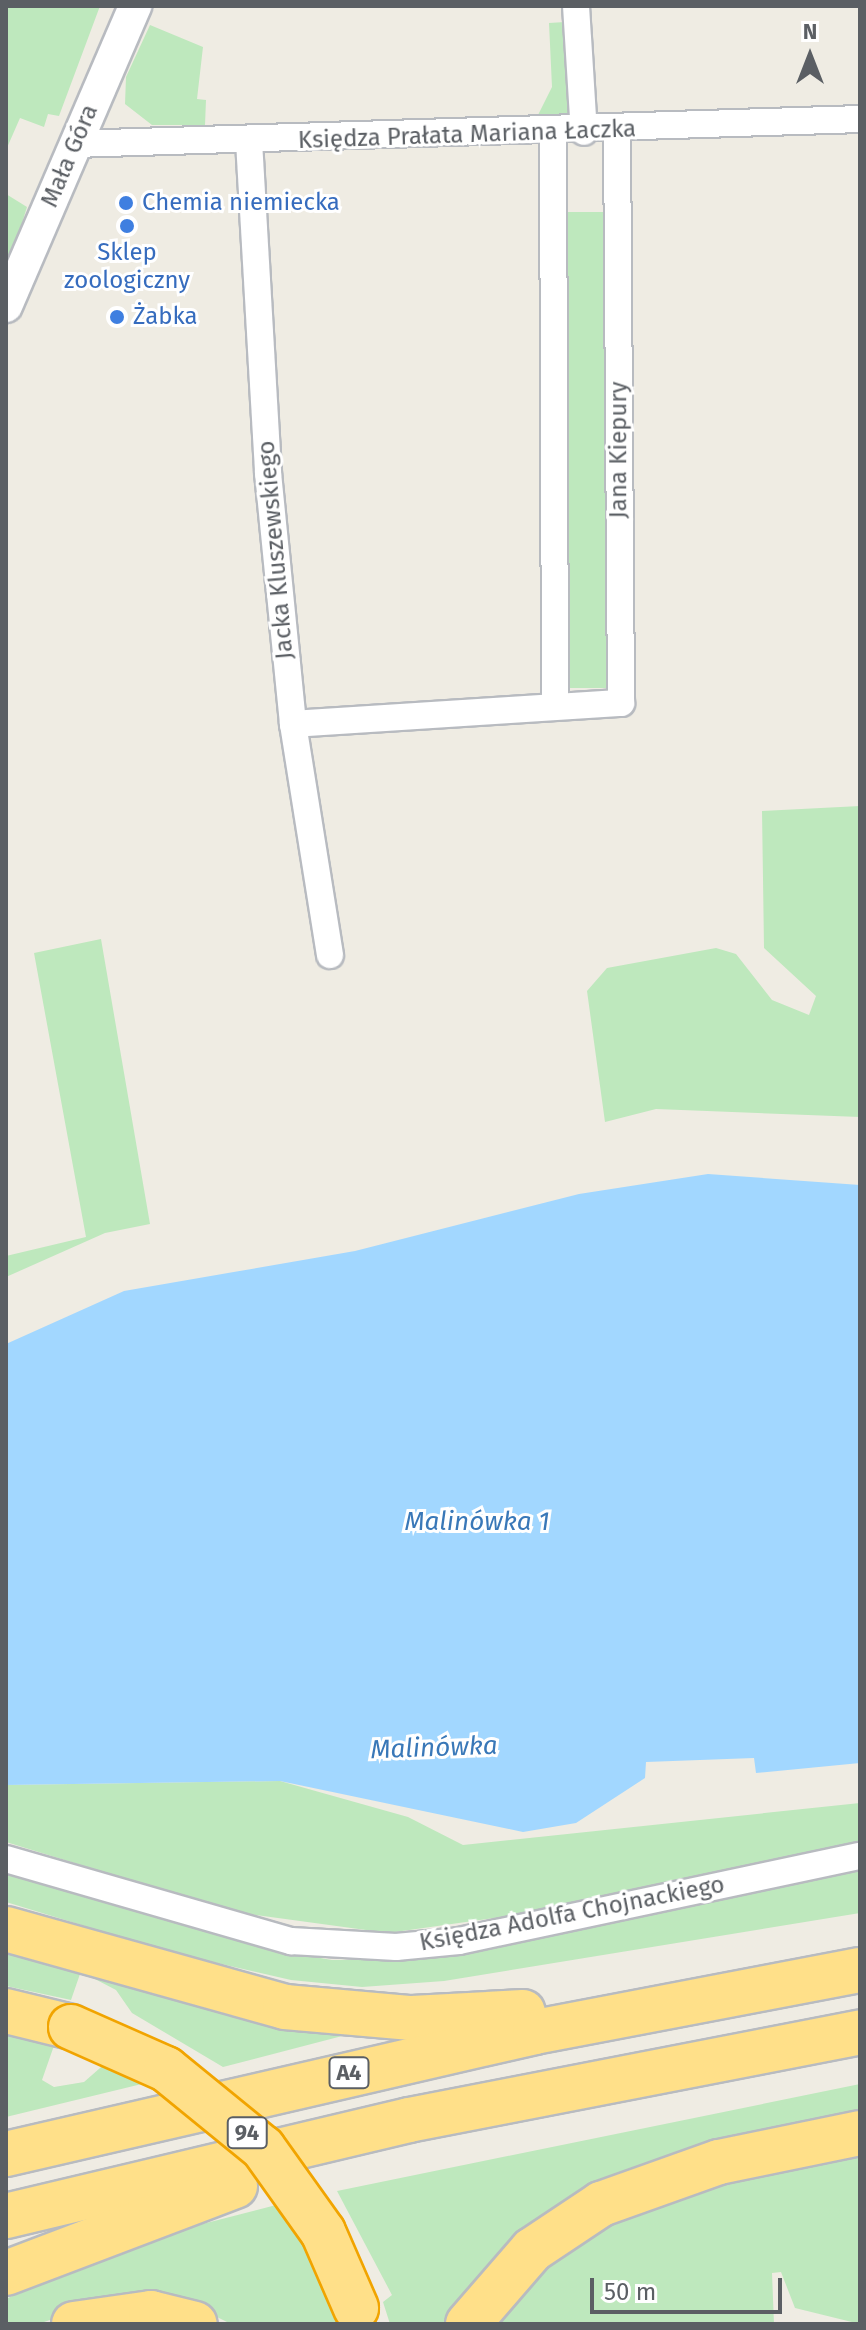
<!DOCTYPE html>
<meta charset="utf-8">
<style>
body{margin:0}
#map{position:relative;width:866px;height:2330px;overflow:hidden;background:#efece3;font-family:"Fira Sans",sans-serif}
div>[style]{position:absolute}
.green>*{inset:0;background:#bee8bd;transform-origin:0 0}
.water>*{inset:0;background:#a2d7ff}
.roads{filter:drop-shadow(2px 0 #b8bbc0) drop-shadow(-2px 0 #b8bbc0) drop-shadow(0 2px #b8bbc0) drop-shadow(0 -2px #b8bbc0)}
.minor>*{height:26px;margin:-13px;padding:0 13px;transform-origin:13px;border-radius:13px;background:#fff}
.tertiary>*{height:32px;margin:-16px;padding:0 16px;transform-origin:16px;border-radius:16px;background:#fff}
.motorway>*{height:44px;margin:-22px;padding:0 22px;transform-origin:22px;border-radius:22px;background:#ffe089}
.bridges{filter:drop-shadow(2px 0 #f1a400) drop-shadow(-2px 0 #f1a400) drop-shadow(0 2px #f1a400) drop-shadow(0 -2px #f1a400)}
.motorway-bridge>*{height:44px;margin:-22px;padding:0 22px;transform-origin:22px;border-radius:22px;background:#ffe089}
.dots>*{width:22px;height:22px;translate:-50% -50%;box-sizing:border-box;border:4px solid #fff;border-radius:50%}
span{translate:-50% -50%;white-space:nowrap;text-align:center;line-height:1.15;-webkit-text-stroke:6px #fff;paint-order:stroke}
.shield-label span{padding:2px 6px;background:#fff;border:2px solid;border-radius:6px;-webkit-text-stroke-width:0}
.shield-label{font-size:22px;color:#5b5f64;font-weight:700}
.street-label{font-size:24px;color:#5b5f64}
.shop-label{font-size:24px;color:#366cbe}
.left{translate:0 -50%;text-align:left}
.water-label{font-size:26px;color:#3978b8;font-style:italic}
.frame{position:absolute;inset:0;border:8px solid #5b5f64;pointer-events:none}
.north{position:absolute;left:770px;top:16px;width:80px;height:80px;-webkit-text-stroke:6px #fff;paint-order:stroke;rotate:0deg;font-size:22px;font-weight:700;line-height:32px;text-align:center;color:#5b5f64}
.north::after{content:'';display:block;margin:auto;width:28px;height:36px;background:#5b5f64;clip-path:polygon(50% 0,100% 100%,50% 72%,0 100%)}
.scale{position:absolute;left:590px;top:2278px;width:192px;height:36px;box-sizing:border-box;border:4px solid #5b5f64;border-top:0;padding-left:10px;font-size:24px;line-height:28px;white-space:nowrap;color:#5b5f64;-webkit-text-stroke:6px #fff;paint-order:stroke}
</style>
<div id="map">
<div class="green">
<i style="clip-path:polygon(6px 6px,100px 6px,59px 116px,48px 114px,44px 127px,20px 118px,6px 150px)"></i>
<i style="clip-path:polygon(565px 22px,569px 114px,536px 119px,552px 87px,549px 23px)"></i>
<i style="clip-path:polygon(150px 25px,203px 47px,197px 99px,206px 100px,205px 125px,152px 125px,125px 104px,126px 77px)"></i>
<i style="clip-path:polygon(6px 194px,27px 207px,6px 275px)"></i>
<i style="left:563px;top:212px;width:44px;height:476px"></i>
<i style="clip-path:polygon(860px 806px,860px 1117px,656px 1109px,605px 1122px,587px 991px,607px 968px,716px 948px,736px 954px,772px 1000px,809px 1015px,816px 996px,764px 948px,762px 811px)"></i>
<i style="clip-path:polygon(101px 939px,150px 1224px,105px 1233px,6px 1277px,6px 1256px,86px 1237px,34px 953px)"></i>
<i style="clip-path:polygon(280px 1781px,408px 1817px,463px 1845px,860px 1803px,860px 1841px,536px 1912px,388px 1933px,234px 1912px,6px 1842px,6px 1785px)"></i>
<i style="clip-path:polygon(6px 1871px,263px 1948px,332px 1960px,405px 1959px,860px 1871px,860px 1913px,444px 1981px,362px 1987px,291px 1980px,170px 1952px,6px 1902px)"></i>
<i style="clip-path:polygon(6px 1950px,243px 2018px,346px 2035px,223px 2067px,132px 2013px,116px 1990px,93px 1978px,80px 1974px,71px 2000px,6px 1986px)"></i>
<i style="clip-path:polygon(6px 2024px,57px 2037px,42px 2080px,54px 2087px,84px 2082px,108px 2061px,150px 2082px,6px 2117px)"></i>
<i style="clip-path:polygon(860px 2084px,860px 2117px,510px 2245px,446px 2324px,390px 2324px,383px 2302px,392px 2295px,337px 2191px)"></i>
<i style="clip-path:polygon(860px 2146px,860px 2324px,795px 2308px,781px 2272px,772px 2273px,774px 2324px,495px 2324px,549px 2257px,642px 2200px)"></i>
<i style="clip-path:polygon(280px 2204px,350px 2324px,231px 2324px,211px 2314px,83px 2309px,38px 2324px,6px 2324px,6px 2299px,51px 2278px,183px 2229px)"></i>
</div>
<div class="water">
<i style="clip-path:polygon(708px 1174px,860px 1185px,860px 1763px,756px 1773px,754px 1758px,646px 1762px,645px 1778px,576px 1823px,523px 1832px,280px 1781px,6px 1785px,6px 1344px,124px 1291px,355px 1251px,579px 1194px)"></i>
</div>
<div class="roads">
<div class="minor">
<i style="left:576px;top:6px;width:126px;rotate:86.4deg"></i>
<i style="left:553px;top:133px;width:571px;rotate:89.8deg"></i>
<i style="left:249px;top:141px;width:333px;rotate:86.7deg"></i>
<i style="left:268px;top:473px;width:252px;rotate:84.3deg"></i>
<i style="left:293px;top:724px;width:234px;rotate:80.9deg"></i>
<i style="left:74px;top:144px;width:786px;rotate:-1.82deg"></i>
<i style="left:293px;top:724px;width:329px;rotate:-3.7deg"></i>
<i style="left:621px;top:703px;width:572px;rotate:-90.4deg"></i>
<i style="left:6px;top:1859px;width:297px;rotate:16.1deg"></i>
<i style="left:291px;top:1941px;width:105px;rotate:3.3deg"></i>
<i style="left:396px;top:1947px;width:63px;rotate:-5.4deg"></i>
<i style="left:459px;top:1941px;width:410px;rotate:-12deg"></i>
</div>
<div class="tertiary">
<i style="left:6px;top:306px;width:327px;rotate:-66.7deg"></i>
</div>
<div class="motorway">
<i style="left:6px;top:1929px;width:290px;rotate:15.6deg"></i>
<i style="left:285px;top:2007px;width:127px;rotate:5deg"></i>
<i style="left:412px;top:2018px;width:111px;rotate:-3.1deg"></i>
<i style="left:6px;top:2011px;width:67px;rotate:13.8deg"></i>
<i style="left:6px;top:2154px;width:543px;rotate:-12.99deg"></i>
<i style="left:535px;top:2032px;width:331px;rotate:-10.8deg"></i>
<i style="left:6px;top:2216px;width:414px;rotate:-13.4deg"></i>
<i style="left:409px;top:2120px;width:460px;rotate:-11deg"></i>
<i style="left:6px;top:2273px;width:245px;rotate:-20.8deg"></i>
<i style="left:74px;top:2324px;width:78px;rotate:-8.1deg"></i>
<i style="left:151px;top:2313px;width:45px;rotate:14deg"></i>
<i style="left:468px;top:2324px;width:98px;rotate:-49.1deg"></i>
<i style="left:532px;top:2250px;width:83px;rotate:-33.7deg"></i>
<i style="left:601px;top:2204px;width:125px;rotate:-19.6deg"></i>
<i style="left:719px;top:2162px;width:144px;rotate:-11.6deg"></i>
</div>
</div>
<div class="bridges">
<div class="motorway-bridge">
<i style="left:71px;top:2027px;width:104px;rotate:23.9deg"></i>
<i style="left:166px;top:2069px;width:125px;rotate:39.2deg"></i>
<i style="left:263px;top:2148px;width:103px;rotate:54.5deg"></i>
<i style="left:323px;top:2232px;width:83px;rotate:66.5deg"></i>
</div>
</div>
<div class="dots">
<i style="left:126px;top:203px;background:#3f7fe0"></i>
<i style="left:127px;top:226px;background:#3f7fe0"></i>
<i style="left:117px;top:317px;background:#3f7fe0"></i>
</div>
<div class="shield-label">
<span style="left:349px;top:2073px">A4</span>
<span style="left:247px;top:2133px">94</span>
</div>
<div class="street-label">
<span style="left:467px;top:135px;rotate:-2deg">Księdza Prałata Mariana Łaczka</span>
<span style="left:70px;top:156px;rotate:-67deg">Mała Góra</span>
<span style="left:619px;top:450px;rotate:-90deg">Jana Kiepury</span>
<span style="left:276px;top:550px;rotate:-95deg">Jacka Kluszewskiego</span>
<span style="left:572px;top:1914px;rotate:-11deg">Księdza Adolfa Chojnackiego</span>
</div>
<div class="shop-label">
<span class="left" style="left:142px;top:203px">Chemia niemiecka</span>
<span style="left:127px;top:267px">Sklep<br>zoologiczny</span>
<span class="left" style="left:133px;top:317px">Żabka</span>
</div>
<div class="water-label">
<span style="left:477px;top:1522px">Malinówka 1</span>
<span style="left:434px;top:1748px;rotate:-2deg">Malinówka</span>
</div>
<div class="frame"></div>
<div class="north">N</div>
<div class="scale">50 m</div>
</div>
